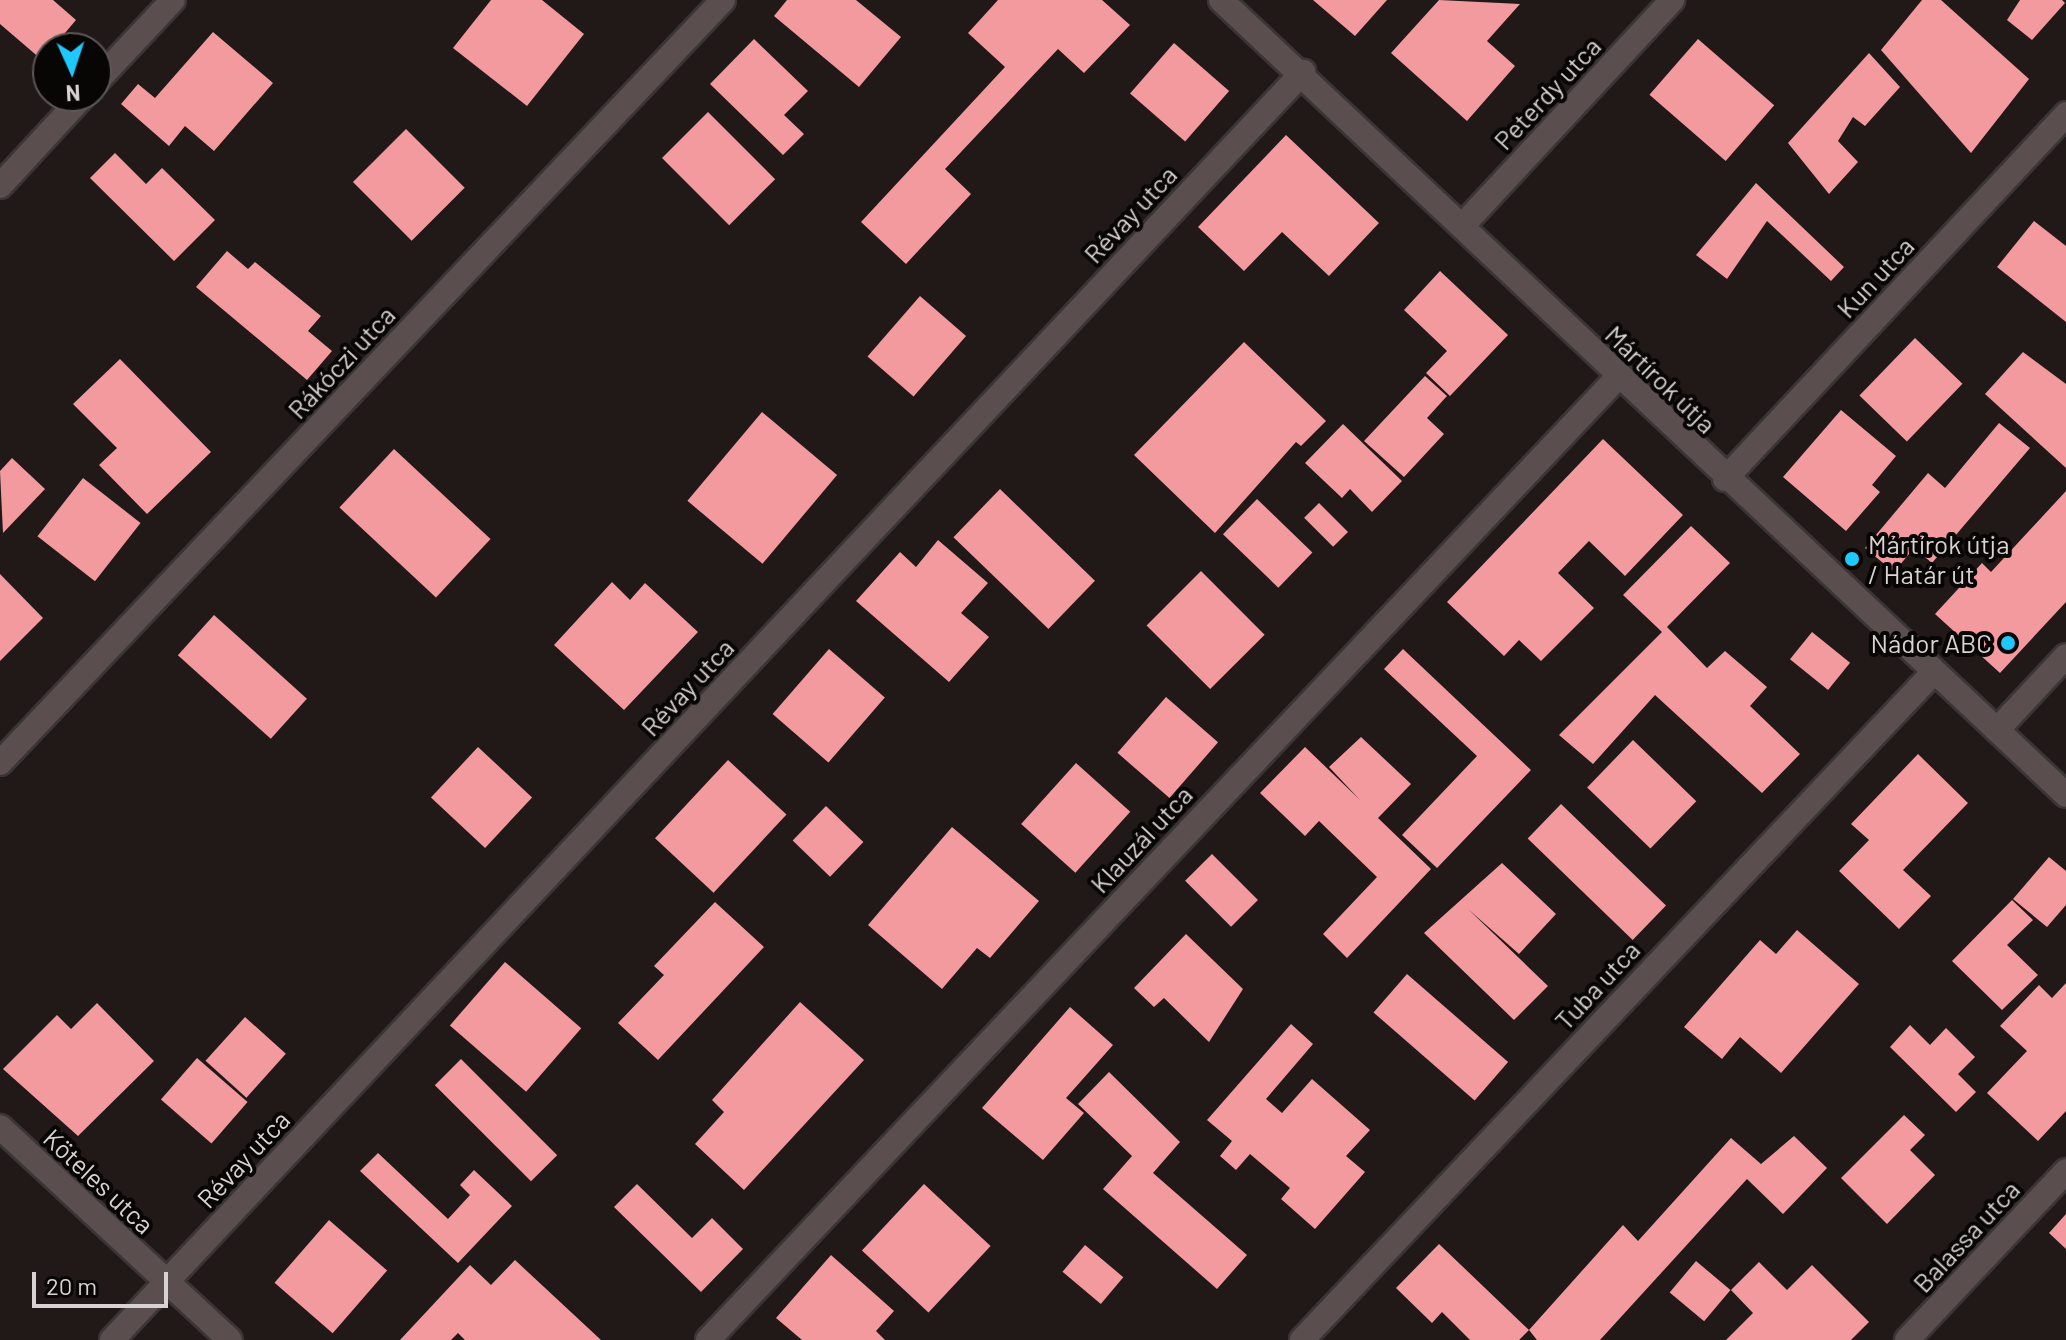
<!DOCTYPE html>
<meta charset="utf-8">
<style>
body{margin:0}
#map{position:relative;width:2066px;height:1340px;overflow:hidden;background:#211818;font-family:Barlow,sans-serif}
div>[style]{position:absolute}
.building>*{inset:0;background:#f39a9f;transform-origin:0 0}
.roads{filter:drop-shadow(2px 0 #3c3535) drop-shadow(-2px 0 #3c3535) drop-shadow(0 2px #3c3535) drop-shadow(0 -2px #3c3535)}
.minor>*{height:24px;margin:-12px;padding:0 12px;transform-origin:12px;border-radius:12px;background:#5a4e4e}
.dots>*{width:22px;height:22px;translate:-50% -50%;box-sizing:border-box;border:4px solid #080505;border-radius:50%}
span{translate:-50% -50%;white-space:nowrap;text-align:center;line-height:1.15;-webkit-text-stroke:8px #080505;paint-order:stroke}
.street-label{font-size:26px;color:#d9d2d2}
.poi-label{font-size:26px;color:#d9d2d2}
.left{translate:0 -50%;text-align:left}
.right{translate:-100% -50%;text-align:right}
.north{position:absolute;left:32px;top:32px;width:80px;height:80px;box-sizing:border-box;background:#080505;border:2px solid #5c5757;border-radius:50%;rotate:177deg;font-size:22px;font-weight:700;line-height:32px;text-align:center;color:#d9d2d2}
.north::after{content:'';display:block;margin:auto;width:28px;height:36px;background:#20c9fd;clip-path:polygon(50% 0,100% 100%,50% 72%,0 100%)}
.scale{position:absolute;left:32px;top:1272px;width:136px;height:36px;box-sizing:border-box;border:4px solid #d9d2d2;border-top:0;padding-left:10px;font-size:24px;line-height:28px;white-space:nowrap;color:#d9d2d2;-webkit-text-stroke:6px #080505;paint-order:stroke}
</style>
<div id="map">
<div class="building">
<i style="clip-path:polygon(0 0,53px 0,76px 20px,42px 60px,0 24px)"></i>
<i style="clip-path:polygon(491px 0,542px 0,584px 34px,527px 106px,453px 48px)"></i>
<i style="clip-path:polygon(787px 0,856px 0,901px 37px,859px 87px,774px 16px)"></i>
<i style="clip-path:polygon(998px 0,1102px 0,1130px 25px,1084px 73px,1058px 49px,945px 169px,971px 194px,906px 264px,861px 222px,1005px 67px,968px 33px)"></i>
<i style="clip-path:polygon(1313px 0,1387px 0,1355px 36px)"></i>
<i style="clip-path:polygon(1439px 0,1520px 4px,1487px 41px,1515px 66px,1467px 121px,1391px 53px)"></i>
<i style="clip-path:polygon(1922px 0,1941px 0,2029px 79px,1971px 153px,1881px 50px)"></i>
<i style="clip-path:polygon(2020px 0,2062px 0,2065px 3px,2032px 40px,2007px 20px)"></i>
<i style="clip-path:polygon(213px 32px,273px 83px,214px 151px,185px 126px,169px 146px,121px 104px,138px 84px,155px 98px)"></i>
<i style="clip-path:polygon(754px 39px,808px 91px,784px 115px,804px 134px,783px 155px,710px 84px)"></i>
<i style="left:1698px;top:39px;width:101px;height:74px;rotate:41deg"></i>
<i style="left:1174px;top:43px;width:73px;height:67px;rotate:41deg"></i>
<i style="clip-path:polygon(1869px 53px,1900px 87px,1865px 126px,1853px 117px,1838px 141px,1858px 162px,1829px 194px,1788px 143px)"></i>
<i style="left:708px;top:112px;width:95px;height:65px;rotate:45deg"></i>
<i style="left:406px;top:129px;width:83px;height:75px;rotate:45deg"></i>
<i style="clip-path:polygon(1286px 135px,1379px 223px,1329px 276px,1282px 232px,1244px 271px,1198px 227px)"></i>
<i style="clip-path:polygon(115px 153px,146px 184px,162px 168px,215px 220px,174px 261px,90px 178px)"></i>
<i style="clip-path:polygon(1756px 183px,1844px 267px,1831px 281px,1767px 221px,1727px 279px,1696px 255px)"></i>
<i style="clip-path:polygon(2034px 221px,2066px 246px,2066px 322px,1997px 267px)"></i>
<i style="clip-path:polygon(227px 251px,248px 269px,255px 262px,321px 316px,308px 331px,332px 351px,307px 380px,196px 287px)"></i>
<i style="clip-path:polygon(1440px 271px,1508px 335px,1450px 396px,1426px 373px,1447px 351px,1404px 310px)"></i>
<i style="left:920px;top:296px;width:61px;height:80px;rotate:41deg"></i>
<i style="left:1915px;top:338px;width:66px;height:80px;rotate:44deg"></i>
<i style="clip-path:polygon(1244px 342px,1326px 421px,1301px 446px,1296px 442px,1215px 533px,1134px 455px)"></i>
<i style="clip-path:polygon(2023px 352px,2066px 384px,2066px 468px,1985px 394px)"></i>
<i style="clip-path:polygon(120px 359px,211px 452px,147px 514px,99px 465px,117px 448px,73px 404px)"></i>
<i style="clip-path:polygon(1425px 376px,1447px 396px,1427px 418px,1444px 434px,1404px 477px,1364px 441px)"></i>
<i style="clip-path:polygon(1841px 410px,1896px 456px,1872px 485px,1880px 492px,1846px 531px,1783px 477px)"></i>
<i style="left:762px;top:412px;width:98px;height:116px;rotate:40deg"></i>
<i style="clip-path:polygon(1999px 423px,2030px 448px,1932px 563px,1914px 548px,1894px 572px,1865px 548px,1928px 473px,1945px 488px)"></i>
<i style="clip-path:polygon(1343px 424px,1402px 481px,1372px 512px,1350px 489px,1342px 498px,1305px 463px)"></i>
<i style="clip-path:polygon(1603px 439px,1683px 515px,1625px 576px,1589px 541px,1558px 573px,1594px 608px,1541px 661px,1519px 640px,1504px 656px,1447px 602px)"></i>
<i style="left:394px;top:449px;width:132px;height:80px;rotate:43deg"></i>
<i style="clip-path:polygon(12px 458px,45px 489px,3px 533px,0 471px)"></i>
<i style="left:83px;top:478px;width:73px;height:74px;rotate:38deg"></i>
<i style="left:1000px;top:489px;width:132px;height:67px;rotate:44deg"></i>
<i style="clip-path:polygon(2066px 491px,2066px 602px,2000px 673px,1935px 614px,1982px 563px,1991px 572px)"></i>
<i style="left:1257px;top:499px;width:77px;height:49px;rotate:44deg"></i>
<i style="left:1319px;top:503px;width:41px;height:21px;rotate:45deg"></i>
<i style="clip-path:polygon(1691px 526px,1730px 563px,1667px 627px,1707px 668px,1725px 651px,1767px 687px,1750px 706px,1800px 754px,1762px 793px,1655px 695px,1593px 764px,1559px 735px,1662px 632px,1623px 595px)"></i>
<i style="clip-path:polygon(938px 540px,988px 583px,961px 613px,989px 637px,949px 682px,856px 601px,900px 552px,916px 567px)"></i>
<i style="left:1201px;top:571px;width:90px;height:77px;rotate:45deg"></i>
<i style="clip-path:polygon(0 574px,43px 618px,0 661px)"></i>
<i style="clip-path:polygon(612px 582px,630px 600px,645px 583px,698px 632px,624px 710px,554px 645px)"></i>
<i style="left:214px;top:615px;width:125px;height:54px;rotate:42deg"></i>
<i style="left:1812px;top:632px;width:49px;height:35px;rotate:39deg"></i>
<i style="left:829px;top:649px;width:74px;height:86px;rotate:41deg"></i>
<i style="clip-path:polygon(1403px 649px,1531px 770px,1437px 868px,1402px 835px,1477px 756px,1384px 669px)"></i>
<i style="left:1166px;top:697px;width:69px;height:74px;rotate:41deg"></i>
<i style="clip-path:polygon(1361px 737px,1411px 784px,1378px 818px,1431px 869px,1347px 958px,1323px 934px,1377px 877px,1319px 821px,1305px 836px,1260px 793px,1305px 747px,1360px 800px,1329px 767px)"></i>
<i style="left:1633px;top:740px;width:88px;height:66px;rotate:44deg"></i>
<i style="left:478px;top:747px;width:74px;height:69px;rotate:43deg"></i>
<i style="clip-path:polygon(1918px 754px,1968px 803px,1903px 870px,1931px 896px,1899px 929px,1839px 871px,1869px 840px,1851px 824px)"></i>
<i style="left:728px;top:760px;width:80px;height:107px;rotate:43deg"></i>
<i style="left:1076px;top:763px;width:73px;height:82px;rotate:42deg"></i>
<i style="left:1561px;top:804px;width:146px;height:48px;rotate:44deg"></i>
<i style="left:826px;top:806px;width:52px;height:48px;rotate:44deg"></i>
<i style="clip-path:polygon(952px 827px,1039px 901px,990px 958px,977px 948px,942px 989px,868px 925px)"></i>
<i style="left:1212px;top:854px;width:65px;height:38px;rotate:45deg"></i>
<i style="clip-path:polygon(2049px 857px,2066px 871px,2066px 905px,2047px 927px,2013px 899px)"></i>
<i style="clip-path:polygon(1502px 863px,1556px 914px,1519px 954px,1468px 909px,1548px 986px,1514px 1020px,1424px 933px)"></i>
<i style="clip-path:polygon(2012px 900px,2033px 920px,2007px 945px,2038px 975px,2002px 1010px,1952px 961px)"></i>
<i style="clip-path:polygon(715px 902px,764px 947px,658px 1060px,618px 1023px,664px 975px,654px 966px)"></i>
<i style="clip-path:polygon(1797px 930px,1859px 984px,1781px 1073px,1740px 1037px,1722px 1059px,1684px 1027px,1760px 940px,1776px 954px)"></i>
<i style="clip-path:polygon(1186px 934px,1243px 989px,1209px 1042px,1164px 998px,1154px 1007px,1134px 988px)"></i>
<i style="left:505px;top:962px;width:101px;height:84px;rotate:41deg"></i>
<i style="left:1407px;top:974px;width:134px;height:51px;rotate:41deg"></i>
<i style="clip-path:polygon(2066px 983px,2066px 1111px,2038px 1141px,1987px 1093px,2027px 1051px,2000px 1026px,2039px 985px,2052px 998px)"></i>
<i style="clip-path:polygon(800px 1002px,864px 1060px,744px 1190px,695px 1144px,724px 1112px,712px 1100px)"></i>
<i style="clip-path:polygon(97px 1003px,154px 1061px,78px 1136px,3px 1069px,57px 1015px,71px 1029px)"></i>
<i style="clip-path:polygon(1070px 1007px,1113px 1045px,1066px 1098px,1084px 1113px,1043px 1160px,982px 1108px)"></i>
<i style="left:245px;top:1017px;width:55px;height:59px;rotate:42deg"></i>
<i style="clip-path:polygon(1291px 1024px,1313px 1044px,1266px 1099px,1282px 1113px,1312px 1079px,1370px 1130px,1346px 1156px,1365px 1172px,1315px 1229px,1281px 1199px,1290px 1188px,1250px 1154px,1236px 1170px,1220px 1156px,1232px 1141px,1207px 1120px)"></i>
<i style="clip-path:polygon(1910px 1025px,1930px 1045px,1946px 1028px,1975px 1057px,1958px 1074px,1976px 1092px,1956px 1112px,1890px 1047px)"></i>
<i style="left:197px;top:1058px;width:67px;height:55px;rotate:41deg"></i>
<i style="left:461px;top:1059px;width:136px;height:37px;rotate:45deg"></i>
<i style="clip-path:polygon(1109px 1072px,1180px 1142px,1153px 1173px,1247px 1255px,1217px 1289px,1103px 1189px,1132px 1156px,1078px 1104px)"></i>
<i style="clip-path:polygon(1904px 1115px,1925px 1135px,1910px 1150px,1935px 1175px,1887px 1224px,1841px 1178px)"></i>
<i style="clip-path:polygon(1794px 1136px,1827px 1168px,1783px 1214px,1747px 1179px,1600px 1340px,1537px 1340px,1529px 1330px,1519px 1340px,1470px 1340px,1442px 1312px,1432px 1323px,1396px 1288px,1439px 1244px,1529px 1330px,1623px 1225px,1638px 1241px,1731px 1138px,1761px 1164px)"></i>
<i style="clip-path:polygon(378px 1153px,448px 1219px,470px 1195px,460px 1185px,474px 1170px,512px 1206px,458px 1263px,360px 1171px)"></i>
<i style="clip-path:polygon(637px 1184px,692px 1238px,712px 1218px,743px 1249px,701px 1292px,614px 1207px)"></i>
<i style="left:924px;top:1184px;width:91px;height:91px;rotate:43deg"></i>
<i style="clip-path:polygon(2066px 1214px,2066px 1249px,2049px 1233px)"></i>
<i style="left:329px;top:1220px;width:77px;height:83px;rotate:41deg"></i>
<i style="left:1085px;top:1245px;width:50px;height:35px;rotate:40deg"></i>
<i style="clip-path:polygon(831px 1255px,894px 1311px,876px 1331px,885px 1340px,802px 1340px,776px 1318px)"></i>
<i style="clip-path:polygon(515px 1260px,601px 1340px,465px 1340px,458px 1333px,451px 1340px,400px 1340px,470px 1265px,491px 1285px)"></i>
<i style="left:1696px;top:1261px;width:45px;height:41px;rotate:40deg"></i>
<i style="clip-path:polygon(1759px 1262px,1787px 1290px,1812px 1265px,1869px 1322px,1851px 1340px,1726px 1340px,1753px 1313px,1731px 1290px)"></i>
</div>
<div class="roads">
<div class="minor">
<i style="left:1221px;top:0;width:1160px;rotate:43.25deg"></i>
<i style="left:96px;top:82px;width:112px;rotate:-46.8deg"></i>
<i style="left:0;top:186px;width:122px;rotate:-47.3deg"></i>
<i style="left:1464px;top:224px;width:306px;rotate:-47.1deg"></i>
<i style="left:1725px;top:479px;width:500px;rotate:-46.9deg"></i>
<i style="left:1997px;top:730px;width:101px;rotate:-47deg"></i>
<i style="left:0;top:763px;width:1051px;rotate:-46.54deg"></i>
<i style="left:0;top:1127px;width:313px;rotate:42.8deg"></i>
<i style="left:112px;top:1340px;width:1740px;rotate:-46.79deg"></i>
<i style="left:708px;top:1340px;width:1324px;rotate:-46.62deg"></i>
<i style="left:1302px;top:1340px;width:920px;rotate:-46.59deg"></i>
<i style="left:1907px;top:1340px;width:232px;rotate:-46.7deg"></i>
</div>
</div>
<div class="dots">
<i style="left:1852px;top:559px;background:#20c9fd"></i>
<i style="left:2008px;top:643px;background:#20c9fd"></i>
</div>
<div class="street-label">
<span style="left:1547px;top:93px;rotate:-47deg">Peterdy utca</span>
<span style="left:1130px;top:214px;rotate:-47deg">Révay utca</span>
<span style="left:1875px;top:277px;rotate:-47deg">Kun utca</span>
<span style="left:341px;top:362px;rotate:-47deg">Rákóczi utca</span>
<span style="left:1661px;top:379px;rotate:44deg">Mártírok útja</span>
<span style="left:687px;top:687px;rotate:-47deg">Révay utca</span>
<span style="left:1141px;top:839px;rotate:-47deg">Klauzál utca</span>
<span style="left:1597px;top:985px;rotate:-47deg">Tuba utca</span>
<span style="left:243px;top:1159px;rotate:-47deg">Révay utca</span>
<span style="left:99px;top:1181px;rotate:43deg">Köteles utca</span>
<span style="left:1966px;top:1236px;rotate:-47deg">Balassa utca</span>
</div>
<div class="poi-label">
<span class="left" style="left:1868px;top:559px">Mártírok útja<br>/ Határ út</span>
<span class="right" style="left:1992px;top:643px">Nádor ABC</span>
</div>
<div class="north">N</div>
<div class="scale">20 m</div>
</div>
